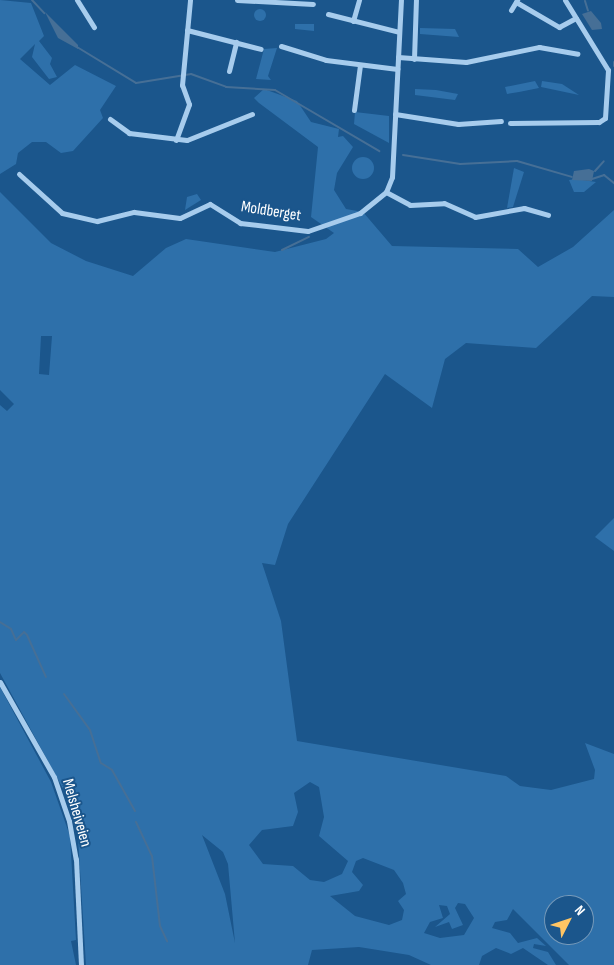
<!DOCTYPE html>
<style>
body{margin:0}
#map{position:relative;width:614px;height:965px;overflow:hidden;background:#1b568c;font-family:"Sofia Sans Condensed",sans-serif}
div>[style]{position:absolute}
.green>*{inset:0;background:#2e70aa}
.round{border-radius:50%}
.water>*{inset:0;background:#466f96}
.stream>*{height:2px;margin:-1px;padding:0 1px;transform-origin:1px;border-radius:1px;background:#466f96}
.street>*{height:5px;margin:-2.5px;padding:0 2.5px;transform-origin:2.5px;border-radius:2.5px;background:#a7cced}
span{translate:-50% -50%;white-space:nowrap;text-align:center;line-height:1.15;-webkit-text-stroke:4px #1b568c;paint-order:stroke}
.street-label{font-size:16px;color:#fff}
.north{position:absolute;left:544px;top:895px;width:50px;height:50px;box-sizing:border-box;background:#1b568c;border:1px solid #769aba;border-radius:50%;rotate:49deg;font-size:14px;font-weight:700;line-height:20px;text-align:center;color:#fff}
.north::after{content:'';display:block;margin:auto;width:18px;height:22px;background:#ffc564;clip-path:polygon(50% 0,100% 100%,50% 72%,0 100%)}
</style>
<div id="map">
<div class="green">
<i style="clip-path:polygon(0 0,31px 3px,44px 36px,39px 41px,52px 58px,50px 64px,57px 77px,49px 79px,32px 57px,35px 44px,20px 59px,50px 85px,75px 65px,116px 86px,100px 110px,103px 118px,73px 151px,61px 153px,46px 142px,32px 142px,18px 153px,16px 164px,0 174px)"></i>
<i class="round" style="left:254px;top:9px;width:12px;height:12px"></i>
<i style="clip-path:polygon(295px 24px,314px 24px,314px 31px,295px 29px)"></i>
<i style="clip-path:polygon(420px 28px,455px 29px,459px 37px,420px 34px)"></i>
<i style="clip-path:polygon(277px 48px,268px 76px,271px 80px,256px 79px,264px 49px)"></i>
<i style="clip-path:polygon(535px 81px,539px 88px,519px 92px,507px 94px,505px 87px)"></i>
<i style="clip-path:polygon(542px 81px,562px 84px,579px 95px,541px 87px)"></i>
<i style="clip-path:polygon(evenodd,264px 89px,297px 101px,311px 122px,339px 129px,338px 137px,343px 136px,353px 147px,337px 173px,334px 190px,346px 209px,363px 212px,392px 246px,518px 249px,538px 267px,573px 247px,614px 210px,614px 297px,592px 296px,536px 348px,466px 343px,445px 359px,432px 408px,385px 374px,288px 524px,275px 565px,262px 563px,281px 621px,297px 741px,506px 776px,520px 786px,551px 790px,594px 779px,595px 770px,585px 743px,614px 754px,614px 965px,569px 965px,513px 909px,507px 920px,495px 922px,492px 928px,510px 933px,518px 943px,537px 938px,546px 946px,534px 944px,533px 948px,548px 952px,556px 965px,548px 965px,523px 948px,511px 954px,496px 948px,482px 956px,479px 965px,431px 965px,409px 955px,359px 947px,312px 950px,308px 965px,86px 965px,78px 838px,67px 796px,0 673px,0 405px,7px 411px,14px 404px,0 390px,0 192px,51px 243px,86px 261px,133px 276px,166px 248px,186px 239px,275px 252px,326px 239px,334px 233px,311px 217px,318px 147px,259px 103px,254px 98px,264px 89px,41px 336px,52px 336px,49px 375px,39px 374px,41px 336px,264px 89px,310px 782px,319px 787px,324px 817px,319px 836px,348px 861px,342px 874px,324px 882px,310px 880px,293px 866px,263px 864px,249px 845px,262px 830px,293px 826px,298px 812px,294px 793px,310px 782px,264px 89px,202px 835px,223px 852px,228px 864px,235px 943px,225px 894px,202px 835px,264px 89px,363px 858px,394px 870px,403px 883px,406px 894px,398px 901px,404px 910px,402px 920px,389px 925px,355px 916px,330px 896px,359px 891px,363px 885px,352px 872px,356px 861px,363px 858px,264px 89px,458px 903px,465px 904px,474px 918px,464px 935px,440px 938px,424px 933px,430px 922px,443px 918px,439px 905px,447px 906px,450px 914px,435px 927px,449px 922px,452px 929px,463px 925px,455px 908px,458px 903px,264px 89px,554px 905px,584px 905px,584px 935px,554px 935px,554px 905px)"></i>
<i style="clip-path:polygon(415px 89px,436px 90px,458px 94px,455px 100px,415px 95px)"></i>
<i style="clip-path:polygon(355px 112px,389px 116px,389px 143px,354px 124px)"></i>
<i class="round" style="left:352px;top:157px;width:22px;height:22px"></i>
<i style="clip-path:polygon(514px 168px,524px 172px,513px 207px,507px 208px)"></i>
<i style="clip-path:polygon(569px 180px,576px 179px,596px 182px,584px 192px,574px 192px)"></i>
<i style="clip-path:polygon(197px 194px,201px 200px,185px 210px,187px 197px)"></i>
<i style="clip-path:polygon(614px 518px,614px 551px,595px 537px)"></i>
<i style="clip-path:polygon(0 687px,51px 782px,70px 836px,76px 940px,71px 941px,76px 965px,0 965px)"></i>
</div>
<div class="water">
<i style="clip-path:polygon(591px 11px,601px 23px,602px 29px,592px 30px,582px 14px)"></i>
<i style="clip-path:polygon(45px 12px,78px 45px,78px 49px,58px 38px)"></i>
<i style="clip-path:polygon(589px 169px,594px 171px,592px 181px,572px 180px,574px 171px)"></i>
</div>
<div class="stream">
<i style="left:32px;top:0;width:18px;rotate:47deg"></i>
<i style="left:585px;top:1px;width:10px;rotate:73deg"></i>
<i style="left:77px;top:47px;width:69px;rotate:31.4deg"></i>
<i style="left:136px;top:83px;width:56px;rotate:-9.3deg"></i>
<i style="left:191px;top:74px;width:37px;rotate:20deg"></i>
<i style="left:226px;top:87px;width:49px;rotate:3.5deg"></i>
<i style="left:275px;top:90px;width:121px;rotate:30.4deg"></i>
<i style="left:614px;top:62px;width:4px;rotate:90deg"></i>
<i style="left:403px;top:155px;width:58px;rotate:9deg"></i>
<i style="left:460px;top:164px;width:57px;rotate:-3deg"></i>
<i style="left:517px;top:161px;width:57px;rotate:16.2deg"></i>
<i style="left:595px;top:171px;width:13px;rotate:-48deg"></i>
<i style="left:592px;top:179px;width:13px;rotate:-18deg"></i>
<i style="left:604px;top:175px;width:13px;rotate:39deg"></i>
<i style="left:282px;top:250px;width:30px;rotate:-26deg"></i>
<i style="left:0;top:622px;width:13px;rotate:32deg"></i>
<i style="left:11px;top:629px;width:12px;rotate:66deg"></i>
<i style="left:16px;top:640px;width:11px;rotate:-45deg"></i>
<i style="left:24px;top:632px;width:4px;rotate:45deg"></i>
<i style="left:27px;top:635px;width:46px;rotate:65.7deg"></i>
<i style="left:64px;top:694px;width:44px;rotate:54.2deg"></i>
<i style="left:90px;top:730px;width:35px;rotate:72deg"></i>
<i style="left:101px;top:763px;width:13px;rotate:32deg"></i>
<i style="left:112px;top:770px;width:47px;rotate:60.7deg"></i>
<i style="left:136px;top:822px;width:38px;rotate:65deg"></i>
<i style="left:152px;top:856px;width:70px;rotate:83.5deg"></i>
<i style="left:160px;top:926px;width:17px;rotate:65deg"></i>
</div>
<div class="street">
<i style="left:77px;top:0;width:32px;rotate:58deg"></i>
<i style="left:237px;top:0;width:76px;rotate:3deg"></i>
<i style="left:516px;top:2px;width:50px;rotate:30.2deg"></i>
<i style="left:559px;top:27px;width:19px;rotate:-28deg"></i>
<i style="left:511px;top:10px;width:12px;rotate:-59deg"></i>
<i style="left:328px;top:14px;width:73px;rotate:14.2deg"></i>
<i style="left:353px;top:21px;width:22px;rotate:-74deg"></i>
<i style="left:187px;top:30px;width:76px;rotate:14.4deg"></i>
<i style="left:281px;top:46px;width:47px;rotate:17.3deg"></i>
<i style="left:326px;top:60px;width:72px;rotate:7.2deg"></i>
<i style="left:398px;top:57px;width:68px;rotate:4.2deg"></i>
<i style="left:466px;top:62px;width:75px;rotate:-11.6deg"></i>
<i style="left:539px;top:47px;width:39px;rotate:10deg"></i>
<i style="left:414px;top:59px;width:59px;rotate:-88.1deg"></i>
<i style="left:229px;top:71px;width:30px;rotate:-76deg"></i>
<i style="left:354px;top:110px;width:45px;rotate:-82.4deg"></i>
<i style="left:395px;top:114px;width:64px;rotate:9deg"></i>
<i style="left:458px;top:124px;width:43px;rotate:-4deg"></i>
<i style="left:110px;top:119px;width:24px;rotate:36deg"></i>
<i style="left:129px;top:133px;width:58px;rotate:6.9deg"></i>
<i style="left:187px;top:140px;width:70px;rotate:-21.8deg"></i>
<i style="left:510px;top:123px;width:89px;rotate:-0.6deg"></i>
<i style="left:599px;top:122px;width:7px;rotate:-34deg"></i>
<i style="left:605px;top:118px;width:48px;rotate:-86.4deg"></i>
<i style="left:608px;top:70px;width:82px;rotate:-121.6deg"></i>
<i style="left:176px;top:140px;width:38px;rotate:-70deg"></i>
<i style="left:189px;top:104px;width:20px;rotate:-110deg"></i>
<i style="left:182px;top:85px;width:85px;rotate:-84.6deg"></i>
<i style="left:19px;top:174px;width:58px;rotate:42.2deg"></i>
<i style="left:62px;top:213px;width:36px;rotate:13deg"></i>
<i style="left:97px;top:221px;width:38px;rotate:-14deg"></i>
<i style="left:134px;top:212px;width:46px;rotate:7.4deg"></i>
<i style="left:180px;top:218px;width:33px;rotate:-25deg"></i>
<i style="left:210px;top:204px;width:36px;rotate:32deg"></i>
<i style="left:240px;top:223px;width:68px;rotate:6.7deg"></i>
<i style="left:308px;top:231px;width:55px;rotate:-19.1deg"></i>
<i style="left:360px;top:213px;width:33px;rotate:-39deg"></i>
<i style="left:386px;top:192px;width:16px;rotate:-68deg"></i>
<i style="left:392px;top:177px;width:177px;rotate:-87.1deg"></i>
<i style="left:386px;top:192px;width:27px;rotate:28deg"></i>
<i style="left:410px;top:205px;width:34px;rotate:-3deg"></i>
<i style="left:444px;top:203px;width:34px;rotate:24deg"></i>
<i style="left:475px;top:217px;width:50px;rotate:-10.4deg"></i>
<i style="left:524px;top:208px;width:25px;rotate:16deg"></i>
<i style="left:0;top:682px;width:109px;rotate:60.4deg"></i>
<i style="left:54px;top:777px;width:46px;rotate:71.2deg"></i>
<i style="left:69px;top:821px;width:39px;rotate:80deg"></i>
<i style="left:76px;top:859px;width:106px;rotate:87.3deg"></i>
</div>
<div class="street-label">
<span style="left:271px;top:212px;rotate:9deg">Moldberget</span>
<span style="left:76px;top:813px;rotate:74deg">Melsheiveien</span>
</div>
<div class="north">N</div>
</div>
